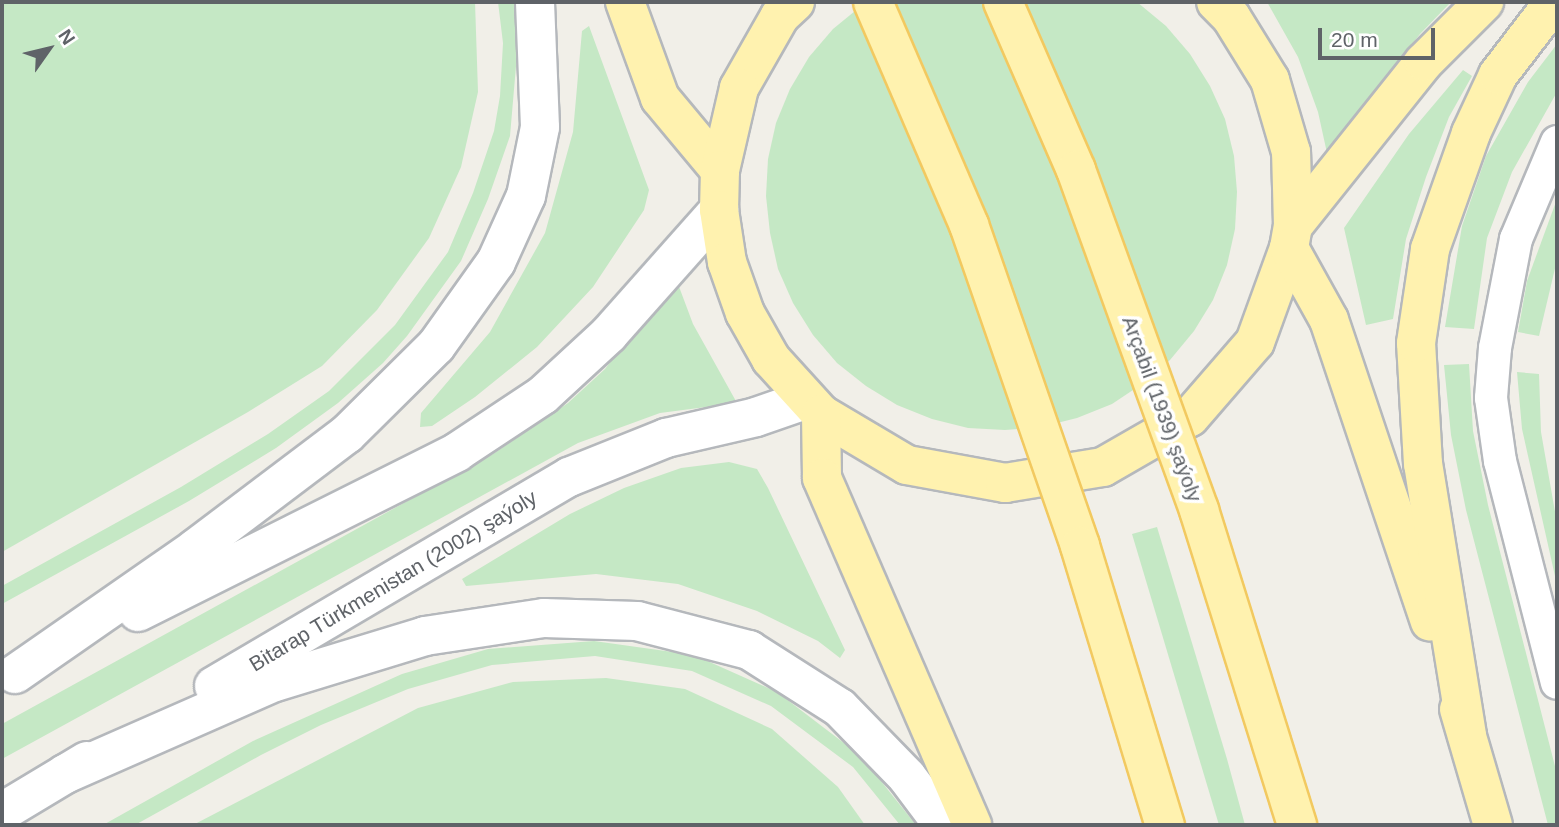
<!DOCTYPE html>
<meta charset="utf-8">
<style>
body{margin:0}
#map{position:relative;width:1559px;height:827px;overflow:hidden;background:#f1efe8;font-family:Helvetica,sans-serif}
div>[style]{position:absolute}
.green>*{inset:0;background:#c5e8c5}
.roads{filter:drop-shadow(2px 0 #b5b8bc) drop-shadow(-2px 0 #b5b8bc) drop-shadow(0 2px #b5b8bc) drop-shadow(0 -2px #b5b8bc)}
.minor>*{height:32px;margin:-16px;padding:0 16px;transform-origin:16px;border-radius:16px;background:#fff}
.secondary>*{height:38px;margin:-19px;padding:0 19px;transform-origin:19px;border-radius:19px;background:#fff}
.primary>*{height:38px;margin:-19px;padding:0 19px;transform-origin:19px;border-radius:19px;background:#fff2af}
.bridges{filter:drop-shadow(2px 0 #f2c960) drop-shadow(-2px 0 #f2c960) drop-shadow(0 2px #f2c960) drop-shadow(0 -2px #f2c960)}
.primary-bridge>*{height:38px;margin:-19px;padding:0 19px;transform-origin:19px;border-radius:19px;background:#fff2af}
span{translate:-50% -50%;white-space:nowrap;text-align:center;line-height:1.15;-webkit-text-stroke:7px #fff;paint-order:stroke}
.street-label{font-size:21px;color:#5f6368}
.frame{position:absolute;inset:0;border:4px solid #5f6368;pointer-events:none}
.north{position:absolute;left:14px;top:14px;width:70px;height:70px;-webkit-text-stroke:5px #fff;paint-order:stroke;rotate:56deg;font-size:19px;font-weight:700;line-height:28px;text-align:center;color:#5f6368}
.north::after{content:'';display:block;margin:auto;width:24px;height:32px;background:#5f6368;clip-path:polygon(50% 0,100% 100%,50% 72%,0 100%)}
.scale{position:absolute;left:1318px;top:28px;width:117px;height:32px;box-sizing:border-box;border:4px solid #5f6368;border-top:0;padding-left:9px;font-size:21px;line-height:24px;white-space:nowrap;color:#5f6368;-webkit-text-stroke:5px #fff;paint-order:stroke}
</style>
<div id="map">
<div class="green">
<i style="clip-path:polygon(2px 2px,475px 2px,478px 92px,461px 167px,429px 238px,377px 310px,322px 366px,248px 412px,2px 552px)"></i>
<i style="clip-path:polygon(498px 2px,515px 2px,518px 43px,510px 136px,488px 199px,461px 261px,407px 336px,383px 363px,338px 403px,276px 448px,189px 501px,2px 604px,2px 586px,181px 487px,268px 434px,329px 391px,395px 325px,448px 252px,473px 193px,494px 131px,500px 96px,503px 43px)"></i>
<i style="clip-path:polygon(866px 2px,1137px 2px,1166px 26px,1190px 54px,1210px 86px,1225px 119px,1234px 156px,1237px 192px,1235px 229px,1227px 265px,1213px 300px,1194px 331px,1170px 360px,1142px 384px,1112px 404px,1077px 418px,1041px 427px,1005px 430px,968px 428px,932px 419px,897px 405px,866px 386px,837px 363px,813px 335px,793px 303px,778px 269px,770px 233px,766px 196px,768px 159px,776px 123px,790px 89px,809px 57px,833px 29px)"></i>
<i style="clip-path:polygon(1267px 2px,1451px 2px,1420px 34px,1327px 153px,1318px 112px,1298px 57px)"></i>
<i style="clip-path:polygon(589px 26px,649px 190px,644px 210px,593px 287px,537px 347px,475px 397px,432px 426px,420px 427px,421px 413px,490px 332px,545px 233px,573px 132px,582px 31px)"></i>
<i style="clip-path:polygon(1557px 44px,1557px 92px,1512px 172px,1487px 238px,1474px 329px,1445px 327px,1462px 226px,1486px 156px,1528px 82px)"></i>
<i style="clip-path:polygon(1463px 70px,1472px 76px,1449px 117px,1426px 177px,1406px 239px,1393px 319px,1366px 325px,1344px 228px,1409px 134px)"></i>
<i style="clip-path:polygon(1557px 199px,1557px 260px,1539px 336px,1518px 332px,1527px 281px)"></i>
<i style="clip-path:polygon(675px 276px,693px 324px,737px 403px,660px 413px,578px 443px,2px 759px,2px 724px,493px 454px,568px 403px,605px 369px)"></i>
<i style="clip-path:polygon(1469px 364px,1473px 431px,1488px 505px,1557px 774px,1557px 825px,1548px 825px,1466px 510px,1451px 435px,1444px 365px)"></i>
<i style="clip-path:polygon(1517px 372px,1539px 374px,1541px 432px,1557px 523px,1557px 585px,1522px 429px)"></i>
<i style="clip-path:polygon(729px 462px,757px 469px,768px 488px,845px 650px,840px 658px,818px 641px,757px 611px,678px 584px,596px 574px,466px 586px,462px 579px,570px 514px,624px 488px,681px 468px)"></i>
<i style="clip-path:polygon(1157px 527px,1227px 759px,1245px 825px,1219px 825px,1132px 534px)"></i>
<i style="clip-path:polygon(594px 641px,694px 655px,777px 692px,861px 756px,916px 825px,900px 825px,853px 767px,771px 706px,692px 671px,595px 656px,492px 665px,408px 689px,321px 725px,261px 755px,135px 825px,103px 825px,253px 741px,402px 674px,488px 649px)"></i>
<i style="clip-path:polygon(606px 678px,685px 689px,772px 729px,838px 787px,865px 825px,193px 825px,418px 708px,513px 682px)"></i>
</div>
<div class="roads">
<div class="minor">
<i style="left:1557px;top:142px;width:105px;rotate:112.9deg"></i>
<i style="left:1516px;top:239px;width:111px;rotate:100.9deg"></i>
<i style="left:1495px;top:348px;width:50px;rotate:94.6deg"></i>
<i style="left:1491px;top:398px;width:64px;rotate:81.9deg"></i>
<i style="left:1500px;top:461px;width:229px;rotate:75.6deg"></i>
</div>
<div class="secondary">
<i style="left:138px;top:612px;width:357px;rotate:-26.6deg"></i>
<i style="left:457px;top:452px;width:103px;rotate:-33.5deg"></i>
<i style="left:543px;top:395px;width:90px;rotate:-42.7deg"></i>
<i style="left:609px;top:334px;width:166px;rotate:-48.4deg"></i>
<i style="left:15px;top:674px;width:221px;rotate:-34.8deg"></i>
<i style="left:196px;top:548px;width:189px;rotate:-37.1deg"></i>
<i style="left:347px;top:434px;width:125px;rotate:-44.7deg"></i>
<i style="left:436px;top:346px;width:103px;rotate:-54.5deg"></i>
<i style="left:496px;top:262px;width:72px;rotate:-65.6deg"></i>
<i style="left:526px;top:196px;width:70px;rotate:-78.5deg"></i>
<i style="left:540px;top:127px;width:125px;rotate:-92.3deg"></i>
<i style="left:214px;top:686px;width:412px;rotate:-30.5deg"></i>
<i style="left:569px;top:477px;width:105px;rotate:-21.9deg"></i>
<i style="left:666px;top:438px;width:92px;rotate:-13.1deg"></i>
<i style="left:756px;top:417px;width:52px;rotate:-19.1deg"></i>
<i style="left:65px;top:774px;width:229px;rotate:-23.7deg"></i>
<i style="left:275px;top:682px;width:157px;rotate:-17deg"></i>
<i style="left:425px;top:636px;width:120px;rotate:-8.6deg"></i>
<i style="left:544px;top:618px;width:93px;rotate:1.8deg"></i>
<i style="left:637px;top:621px;width:116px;rotate:14.5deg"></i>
<i style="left:749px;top:650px;width:108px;rotate:32.5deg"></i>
<i style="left:840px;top:708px;width:96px;rotate:45.8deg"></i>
<i style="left:907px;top:777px;width:60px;rotate:53.1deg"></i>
<i style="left:2px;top:812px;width:99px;rotate:-31deg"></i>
</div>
<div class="primary">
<i style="left:625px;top:2px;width:102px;rotate:70deg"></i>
<i style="left:660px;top:98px;width:94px;rotate:50.2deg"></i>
<i style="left:795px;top:2px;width:21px;rotate:137deg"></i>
<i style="left:780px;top:16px;width:83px;rotate:119.7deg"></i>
<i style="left:739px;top:88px;width:84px;rotate:103deg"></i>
<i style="left:720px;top:170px;width:40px;rotate:91.4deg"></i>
<i style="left:719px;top:210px;width:53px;rotate:81.3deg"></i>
<i style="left:727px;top:262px;width:54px;rotate:70.6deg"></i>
<i style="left:745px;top:313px;width:53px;rotate:60.5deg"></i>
<i style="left:771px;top:359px;width:74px;rotate:47.7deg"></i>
<i style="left:821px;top:414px;width:100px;rotate:30.7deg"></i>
<i style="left:907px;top:465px;width:100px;rotate:10.4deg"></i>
<i style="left:1005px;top:483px;width:99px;rotate:-9.3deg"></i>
<i style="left:1103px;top:467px;width:100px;rotate:-29.9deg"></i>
<i style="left:1190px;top:417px;width:99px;rotate:-49.1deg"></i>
<i style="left:1255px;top:342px;width:100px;rotate:-70.1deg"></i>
<i style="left:1289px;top:248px;width:22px;rotate:-80deg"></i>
<i style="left:1293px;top:226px;width:74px;rotate:-91.5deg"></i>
<i style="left:1291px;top:152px;width:75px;rotate:-106.3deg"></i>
<i style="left:1270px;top:80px;width:74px;rotate:-121.8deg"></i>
<i style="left:1231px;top:17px;width:21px;rotate:-135deg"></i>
<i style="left:1293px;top:226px;width:210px;rotate:-51.4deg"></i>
<i style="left:1424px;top:62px;width:85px;rotate:-45deg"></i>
<i style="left:1289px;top:248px;width:82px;rotate:60.9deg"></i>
<i style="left:1329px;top:320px;width:318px;rotate:71.5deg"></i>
<i style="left:821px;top:414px;width:64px;rotate:89.1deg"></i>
<i style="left:822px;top:478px;width:378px;rotate:66.6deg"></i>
<i style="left:1459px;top:709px;width:121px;rotate:73.7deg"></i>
<i style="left:1467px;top:735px;width:275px;rotate:-99.2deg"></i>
<i style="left:1423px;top:464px;width:121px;rotate:-93.3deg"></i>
<i style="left:1416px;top:343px;width:95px;rotate:-81.5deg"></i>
<i style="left:1430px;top:249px;width:123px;rotate:-70.5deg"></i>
<i style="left:1471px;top:133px;width:64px;rotate:-65deg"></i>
<i style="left:1498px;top:75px;width:92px;rotate:-52.5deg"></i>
</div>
</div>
<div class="bridges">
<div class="primary-bridge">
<i style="left:873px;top:2px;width:243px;rotate:66.7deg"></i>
<i style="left:969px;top:225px;width:340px;rotate:70.9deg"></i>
<i style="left:1080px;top:546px;width:292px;rotate:73.1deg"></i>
<i style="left:1003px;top:2px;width:183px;rotate:66.5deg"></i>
<i style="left:1076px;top:170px;width:362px;rotate:70.1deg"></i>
<i style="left:1199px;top:510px;width:330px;rotate:72.7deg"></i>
</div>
</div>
<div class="street-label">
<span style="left:1162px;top:409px;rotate:70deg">Arçabil (1939) şaýoly</span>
<span style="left:393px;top:581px;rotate:-31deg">Bitarap Türkmenistan (2002) şaýoly</span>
</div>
<div class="frame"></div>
<div class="north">N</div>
<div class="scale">20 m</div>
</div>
